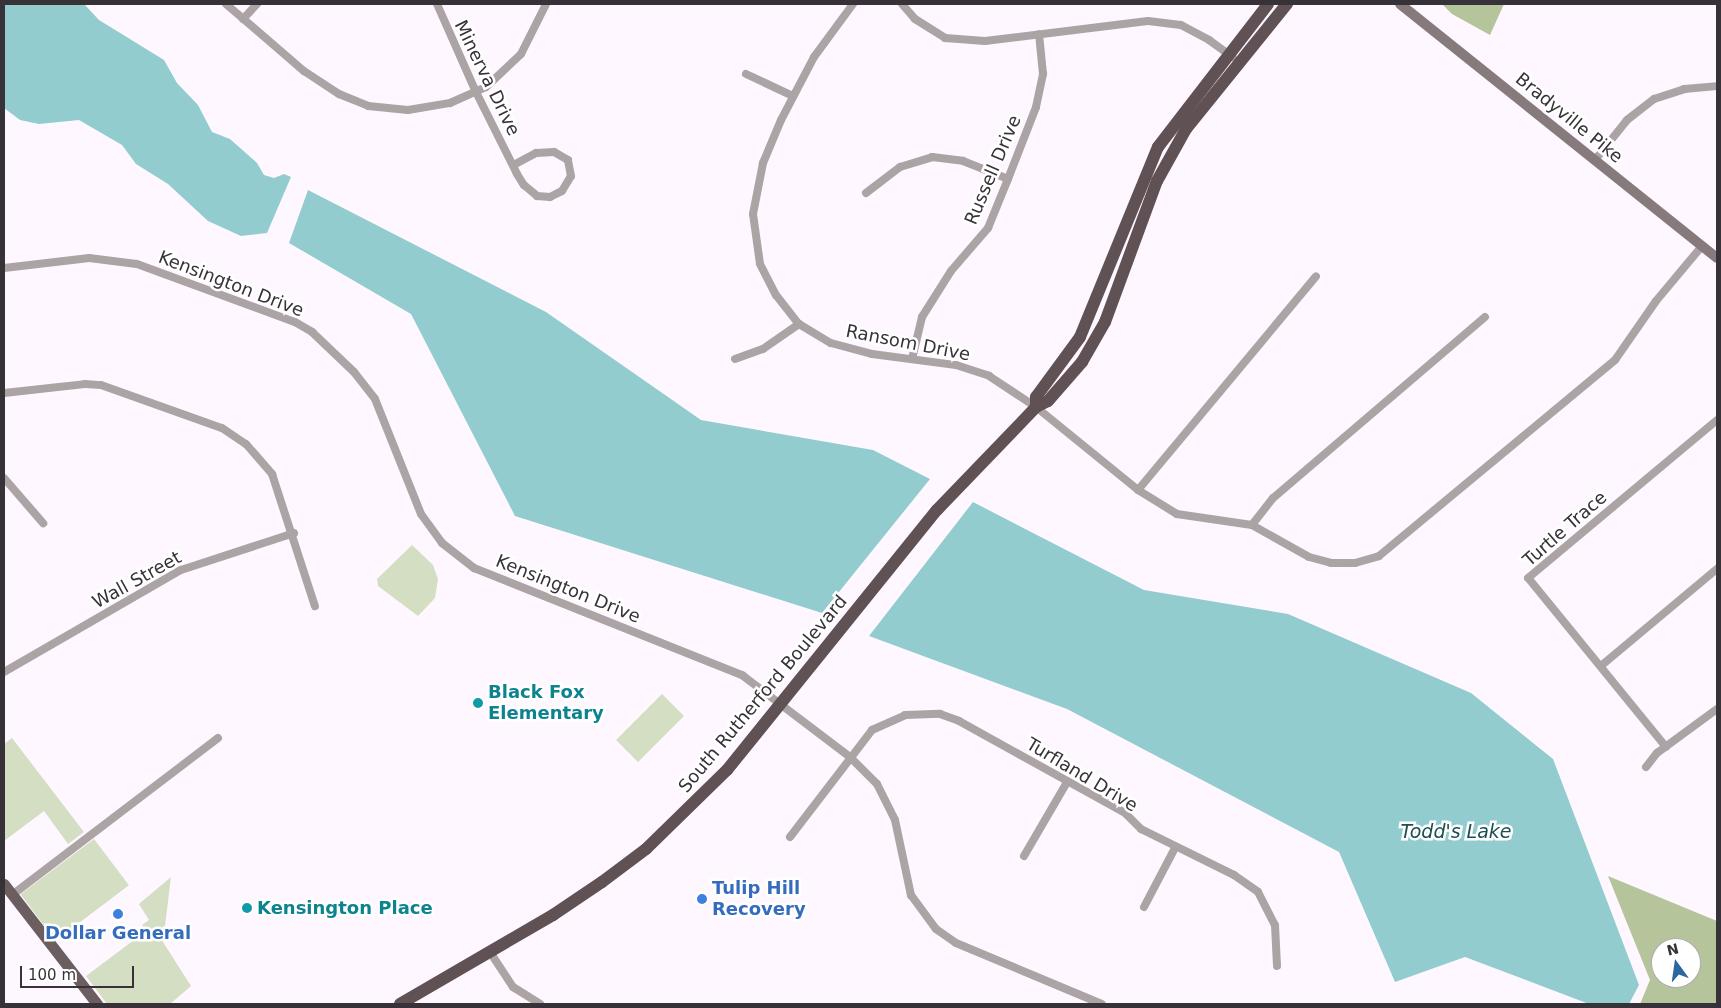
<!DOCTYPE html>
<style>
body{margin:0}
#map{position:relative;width:1721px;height:1008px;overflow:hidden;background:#fef7ff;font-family:"DejaVu Sans",sans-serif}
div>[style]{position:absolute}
.green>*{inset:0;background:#d4dec3;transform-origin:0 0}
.forest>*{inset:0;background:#b5c49b}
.water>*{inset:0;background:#93cccf}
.minor>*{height:8px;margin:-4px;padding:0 4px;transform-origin:4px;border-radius:4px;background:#aca3a5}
.secondary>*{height:10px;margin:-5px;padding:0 5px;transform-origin:5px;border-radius:5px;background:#867a7c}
.primary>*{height:11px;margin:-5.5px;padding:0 5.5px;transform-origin:5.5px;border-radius:5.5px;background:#6b5d60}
.trunk>*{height:12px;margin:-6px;padding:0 6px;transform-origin:6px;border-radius:6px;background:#605154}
.dots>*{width:14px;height:14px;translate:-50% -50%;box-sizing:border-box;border:2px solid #fff;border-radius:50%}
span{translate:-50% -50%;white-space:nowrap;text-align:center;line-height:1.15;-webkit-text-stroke:5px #fff;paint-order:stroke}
.street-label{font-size:18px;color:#363237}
.culture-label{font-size:18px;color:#0d838f;font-weight:700}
.left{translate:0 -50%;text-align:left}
.shop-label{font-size:18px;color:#366cbe;font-weight:700}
.water-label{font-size:19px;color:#1d4f52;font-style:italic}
.frame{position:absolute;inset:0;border:5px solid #363237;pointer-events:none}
.north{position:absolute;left:1651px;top:938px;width:50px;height:50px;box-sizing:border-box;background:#fff;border:1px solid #afadaf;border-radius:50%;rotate:346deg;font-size:14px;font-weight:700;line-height:20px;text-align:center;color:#363237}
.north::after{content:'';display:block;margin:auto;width:18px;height:22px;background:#2c68a0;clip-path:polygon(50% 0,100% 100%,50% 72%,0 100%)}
.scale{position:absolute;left:20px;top:966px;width:114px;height:22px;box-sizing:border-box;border:2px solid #363237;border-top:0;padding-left:6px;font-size:15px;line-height:18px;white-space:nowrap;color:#363237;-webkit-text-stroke:4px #fff;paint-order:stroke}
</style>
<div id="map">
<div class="green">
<i style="clip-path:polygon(412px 545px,433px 565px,438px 579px,435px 598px,418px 616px,378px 586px,377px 579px)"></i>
<i style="left:662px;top:694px;width:31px;height:65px;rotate:45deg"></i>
<i style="clip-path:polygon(12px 738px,84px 832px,68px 844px,44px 811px,4px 841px,4px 744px)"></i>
<i style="left:94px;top:839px;width:58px;height:92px;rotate:53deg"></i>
<i style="clip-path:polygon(171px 877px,163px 942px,191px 986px,170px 1004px,107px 1004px,86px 976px,146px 931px,142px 925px,149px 920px,139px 904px)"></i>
</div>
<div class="forest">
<i style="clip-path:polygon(1442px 4px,1504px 4px,1490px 35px,1452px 14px)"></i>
<i style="clip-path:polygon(evenodd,1608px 876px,1717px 921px,1717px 1004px,1640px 1004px,1650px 980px,1608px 876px,1661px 948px,1691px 948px,1691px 978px,1661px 978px,1661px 948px)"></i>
</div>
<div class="water">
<i style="clip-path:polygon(4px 4px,84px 4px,99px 20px,164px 60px,177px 83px,198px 105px,212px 132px,230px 139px,257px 163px,264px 175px,274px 178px,284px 174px,291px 177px,267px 233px,241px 236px,208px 221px,168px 184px,136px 164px,122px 145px,79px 120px,39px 124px,20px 120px,4px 108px)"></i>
<i style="clip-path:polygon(308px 190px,546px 312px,701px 420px,873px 450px,930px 479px,822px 613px,515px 516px,411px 314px,289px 243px)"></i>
<i style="clip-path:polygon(973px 502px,1144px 590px,1288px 614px,1471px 693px,1553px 759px,1639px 985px,1629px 1004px,1589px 1004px,1465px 957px,1395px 982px,1339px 852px,1067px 709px,869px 636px)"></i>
</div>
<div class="minor">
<i style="left:226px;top:4px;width:103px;rotate:40.7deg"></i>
<i style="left:304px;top:71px;width:42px;rotate:33.3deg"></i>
<i style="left:339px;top:94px;width:31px;rotate:22deg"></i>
<i style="left:368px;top:106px;width:40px;rotate:5.7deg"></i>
<i style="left:408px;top:110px;width:43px;rotate:-9.5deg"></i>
<i style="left:450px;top:103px;width:39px;rotate:-24deg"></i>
<i style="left:486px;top:87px;width:48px;rotate:-43.3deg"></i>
<i style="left:521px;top:54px;width:56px;rotate:-63.4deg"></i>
<i style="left:437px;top:4px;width:96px;rotate:66.1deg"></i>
<i style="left:476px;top:92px;width:92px;rotate:63.4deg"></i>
<i style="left:517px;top:174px;width:13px;rotate:58deg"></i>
<i style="left:524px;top:185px;width:17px;rotate:40deg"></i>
<i style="left:537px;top:196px;width:13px;rotate:4deg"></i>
<i style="left:550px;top:197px;width:13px;rotate:-27deg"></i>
<i style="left:562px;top:191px;width:17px;rotate:-59deg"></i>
<i style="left:571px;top:176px;width:16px;rotate:-101deg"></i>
<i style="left:568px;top:160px;width:16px;rotate:-150deg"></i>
<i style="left:554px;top:152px;width:18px;rotate:177deg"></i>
<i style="left:536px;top:153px;width:26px;rotate:152deg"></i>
<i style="left:853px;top:4px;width:66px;rotate:126.3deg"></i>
<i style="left:814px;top:57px;width:71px;rotate:117.6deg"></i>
<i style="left:781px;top:120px;width:47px;rotate:112.7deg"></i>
<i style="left:763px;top:163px;width:52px;rotate:101.1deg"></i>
<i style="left:753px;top:214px;width:50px;rotate:82deg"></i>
<i style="left:760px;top:264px;width:35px;rotate:63deg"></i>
<i style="left:776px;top:295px;width:37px;rotate:52deg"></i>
<i style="left:799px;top:324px;width:37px;rotate:31deg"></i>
<i style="left:831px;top:343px;width:42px;rotate:15deg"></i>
<i style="left:872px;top:354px;width:85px;rotate:7.5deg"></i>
<i style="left:956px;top:365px;width:35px;rotate:18deg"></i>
<i style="left:989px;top:376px;width:56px;rotate:33.4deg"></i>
<i style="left:1036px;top:407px;width:132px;rotate:39.1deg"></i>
<i style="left:902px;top:4px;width:20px;rotate:49deg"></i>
<i style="left:915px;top:19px;width:36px;rotate:32deg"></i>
<i style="left:945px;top:38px;width:40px;rotate:4.3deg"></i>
<i style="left:985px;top:41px;width:164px;rotate:-7deg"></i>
<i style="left:1148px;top:21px;width:33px;rotate:7deg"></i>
<i style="left:1181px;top:25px;width:32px;rotate:28deg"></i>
<i style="left:1209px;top:40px;width:29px;rotate:36deg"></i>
<i style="left:243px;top:19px;width:21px;rotate:-47deg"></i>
<i style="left:746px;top:74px;width:52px;rotate:25.1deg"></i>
<i style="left:1595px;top:160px;width:51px;rotate:-51.3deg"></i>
<i style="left:1627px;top:120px;width:34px;rotate:-38deg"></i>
<i style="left:1654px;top:99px;width:32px;rotate:-18deg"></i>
<i style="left:1684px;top:89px;width:33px;rotate:-5deg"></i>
<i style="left:866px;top:193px;width:43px;rotate:-37.4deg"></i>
<i style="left:900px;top:167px;width:34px;rotate:-17deg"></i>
<i style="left:932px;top:157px;width:31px;rotate:7deg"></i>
<i style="left:963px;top:161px;width:48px;rotate:21.8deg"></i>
<i style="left:4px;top:268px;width:86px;rotate:-6.7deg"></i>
<i style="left:89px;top:258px;width:48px;rotate:7.1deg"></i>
<i style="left:137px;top:264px;width:168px;rotate:20.2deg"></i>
<i style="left:295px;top:322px;width:20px;rotate:30deg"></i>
<i style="left:312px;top:332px;width:58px;rotate:43.6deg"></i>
<i style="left:354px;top:372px;width:34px;rotate:52deg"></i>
<i style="left:375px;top:399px;width:124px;rotate:68.2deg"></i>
<i style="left:421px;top:514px;width:36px;rotate:54deg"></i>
<i style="left:442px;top:543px;width:41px;rotate:38deg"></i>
<i style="left:474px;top:568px;width:289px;rotate:21.8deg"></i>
<i style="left:742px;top:675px;width:136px;rotate:37.2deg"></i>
<i style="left:850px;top:757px;width:38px;rotate:45deg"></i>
<i style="left:877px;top:784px;width:40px;rotate:63.4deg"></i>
<i style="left:895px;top:820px;width:77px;rotate:78deg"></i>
<i style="left:911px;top:895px;width:42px;rotate:53.7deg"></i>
<i style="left:936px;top:929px;width:24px;rotate:35deg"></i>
<i style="left:956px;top:943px;width:158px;rotate:22.7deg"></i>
<i style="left:1485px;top:317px;width:279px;rotate:139.5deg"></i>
<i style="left:1273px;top:498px;width:34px;rotate:128deg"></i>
<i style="left:1252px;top:525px;width:65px;rotate:29.3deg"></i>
<i style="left:1309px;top:557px;width:23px;rotate:15deg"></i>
<i style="left:1331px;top:563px;width:24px"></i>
<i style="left:1355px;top:563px;width:25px;rotate:-16deg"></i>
<i style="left:1379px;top:556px;width:307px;rotate:-39.7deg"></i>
<i style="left:1615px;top:360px;width:72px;rotate:-55.2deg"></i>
<i style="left:1656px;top:301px;width:72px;rotate:-50.1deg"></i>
<i style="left:735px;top:359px;width:30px;rotate:-20deg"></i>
<i style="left:763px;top:349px;width:44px;rotate:-34.8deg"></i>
<i style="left:912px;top:359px;width:43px;rotate:-76.6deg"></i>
<i style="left:922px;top:317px;width:54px;rotate:-57.8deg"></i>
<i style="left:951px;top:271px;width:57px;rotate:-49.3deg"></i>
<i style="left:988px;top:228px;width:53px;rotate:-67.8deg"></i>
<i style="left:1008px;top:179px;width:77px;rotate:-68.7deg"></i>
<i style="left:1036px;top:107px;width:34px;rotate:-78deg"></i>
<i style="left:1043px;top:74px;width:40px;rotate:-95.7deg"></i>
<i style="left:4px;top:393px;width:81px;rotate:-6.3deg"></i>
<i style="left:85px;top:384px;width:16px;rotate:4deg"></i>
<i style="left:101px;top:385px;width:128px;rotate:19.6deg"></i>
<i style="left:222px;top:428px;width:29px;rotate:34deg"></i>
<i style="left:246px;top:444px;width:40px;rotate:49deg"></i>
<i style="left:272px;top:474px;width:139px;rotate:72deg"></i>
<i style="left:4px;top:478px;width:60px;rotate:49.1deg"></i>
<i style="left:1252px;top:525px;width:76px;rotate:-171.7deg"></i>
<i style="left:1177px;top:514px;width:46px;rotate:-148.4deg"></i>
<i style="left:1138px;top:490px;width:278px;rotate:-50.2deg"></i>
<i style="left:1602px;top:665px;width:150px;rotate:-39.9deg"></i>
<i style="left:4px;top:672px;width:204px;rotate:-30deg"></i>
<i style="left:181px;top:570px;width:119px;rotate:-18.1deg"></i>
<i style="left:1666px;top:747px;width:218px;rotate:-129.2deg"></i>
<i style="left:1528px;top:578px;width:246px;rotate:-39.9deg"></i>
<i style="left:1646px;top:767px;width:18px;rotate:-52deg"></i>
<i style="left:1657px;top:753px;width:74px;rotate:-36.3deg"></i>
<i style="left:790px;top:837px;width:135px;rotate:-52.5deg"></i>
<i style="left:872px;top:730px;width:36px;rotate:-24deg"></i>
<i style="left:905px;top:715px;width:35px;rotate:-2deg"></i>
<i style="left:940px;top:714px;width:20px;rotate:20deg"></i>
<i style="left:959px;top:721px;width:190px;rotate:29deg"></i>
<i style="left:1125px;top:813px;width:23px;rotate:45deg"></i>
<i style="left:1141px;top:829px;width:104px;rotate:26.3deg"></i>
<i style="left:1234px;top:875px;width:29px;rotate:35deg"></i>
<i style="left:1258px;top:892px;width:37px;rotate:63deg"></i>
<i style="left:1275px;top:925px;width:41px;rotate:87.2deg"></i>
<i style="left:1024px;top:856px;width:86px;rotate:-59.8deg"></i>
<i style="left:12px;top:895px;width:259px;rotate:-37.3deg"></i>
<i style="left:1144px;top:907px;width:67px;rotate:-62.3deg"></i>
<i style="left:490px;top:952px;width:42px;rotate:56.7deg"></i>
<i style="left:513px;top:987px;width:32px;rotate:32deg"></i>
</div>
<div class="secondary">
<i style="left:1400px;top:4px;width:406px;rotate:38.7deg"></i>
</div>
<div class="primary">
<i style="left:4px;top:884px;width:152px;rotate:52.2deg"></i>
</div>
<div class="trunk">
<i style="left:1036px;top:407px;width:10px;rotate:-90deg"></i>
<i style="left:1036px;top:397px;width:74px;rotate:-53.7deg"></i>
<i style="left:1080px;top:337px;width:205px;rotate:-67.7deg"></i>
<i style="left:1158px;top:147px;width:180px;rotate:-52.4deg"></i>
<i style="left:400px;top:1004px;width:177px;rotate:-30.2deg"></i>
<i style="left:553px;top:915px;width:59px;rotate:-34deg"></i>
<i style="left:602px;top:882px;width:55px;rotate:-36.9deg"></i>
<i style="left:646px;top:849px;width:113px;rotate:-44.3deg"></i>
<i style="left:727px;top:770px;width:334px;rotate:-51.1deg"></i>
<i style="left:937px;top:510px;width:143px;rotate:-46.1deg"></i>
<i style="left:1036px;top:407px;width:13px;rotate:-27deg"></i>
<i style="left:1048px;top:401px;width:52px;rotate:-48.9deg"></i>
<i style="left:1082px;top:362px;width:46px;rotate:-60.1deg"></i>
<i style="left:1105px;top:322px;width:150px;rotate:-69.8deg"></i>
<i style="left:1157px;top:181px;width:60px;rotate:-60.9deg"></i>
<i style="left:1186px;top:129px;width:161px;rotate:-51.1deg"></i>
</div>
<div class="dots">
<i style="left:478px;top:703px;background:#0f9aa8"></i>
<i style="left:702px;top:899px;background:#3f7fe0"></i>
<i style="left:247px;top:908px;background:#0f9aa8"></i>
<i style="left:118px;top:914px;background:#3f7fe0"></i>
</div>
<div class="street-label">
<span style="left:487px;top:78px;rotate:64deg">Minerva Drive</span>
<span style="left:1569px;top:118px;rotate:39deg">Bradyville Pike</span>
<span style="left:993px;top:170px;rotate:-67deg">Russell Drive</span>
<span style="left:231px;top:284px;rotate:21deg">Kensington Drive</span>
<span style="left:908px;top:343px;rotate:11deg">Ransom Drive</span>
<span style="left:1565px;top:529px;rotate:-41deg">Turtle Trace</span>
<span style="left:137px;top:580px;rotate:-29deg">Wall Street</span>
<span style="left:568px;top:589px;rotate:22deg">Kensington Drive</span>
<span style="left:763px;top:694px;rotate:-50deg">South Rutherford Boulevard</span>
<span style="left:1082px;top:775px;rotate:31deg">Turfland Drive</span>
</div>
<div class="culture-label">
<span class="left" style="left:488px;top:703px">Black Fox<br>Elementary</span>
<span class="left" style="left:257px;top:908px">Kensington Place</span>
</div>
<div class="shop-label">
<span class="left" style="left:712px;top:899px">Tulip Hill<br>Recovery</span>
<span style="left:118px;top:933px">Dollar General</span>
</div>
<div class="water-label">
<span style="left:1456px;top:832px">Todd's Lake</span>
</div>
<div class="frame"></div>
<div class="north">N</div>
<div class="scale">100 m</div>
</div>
